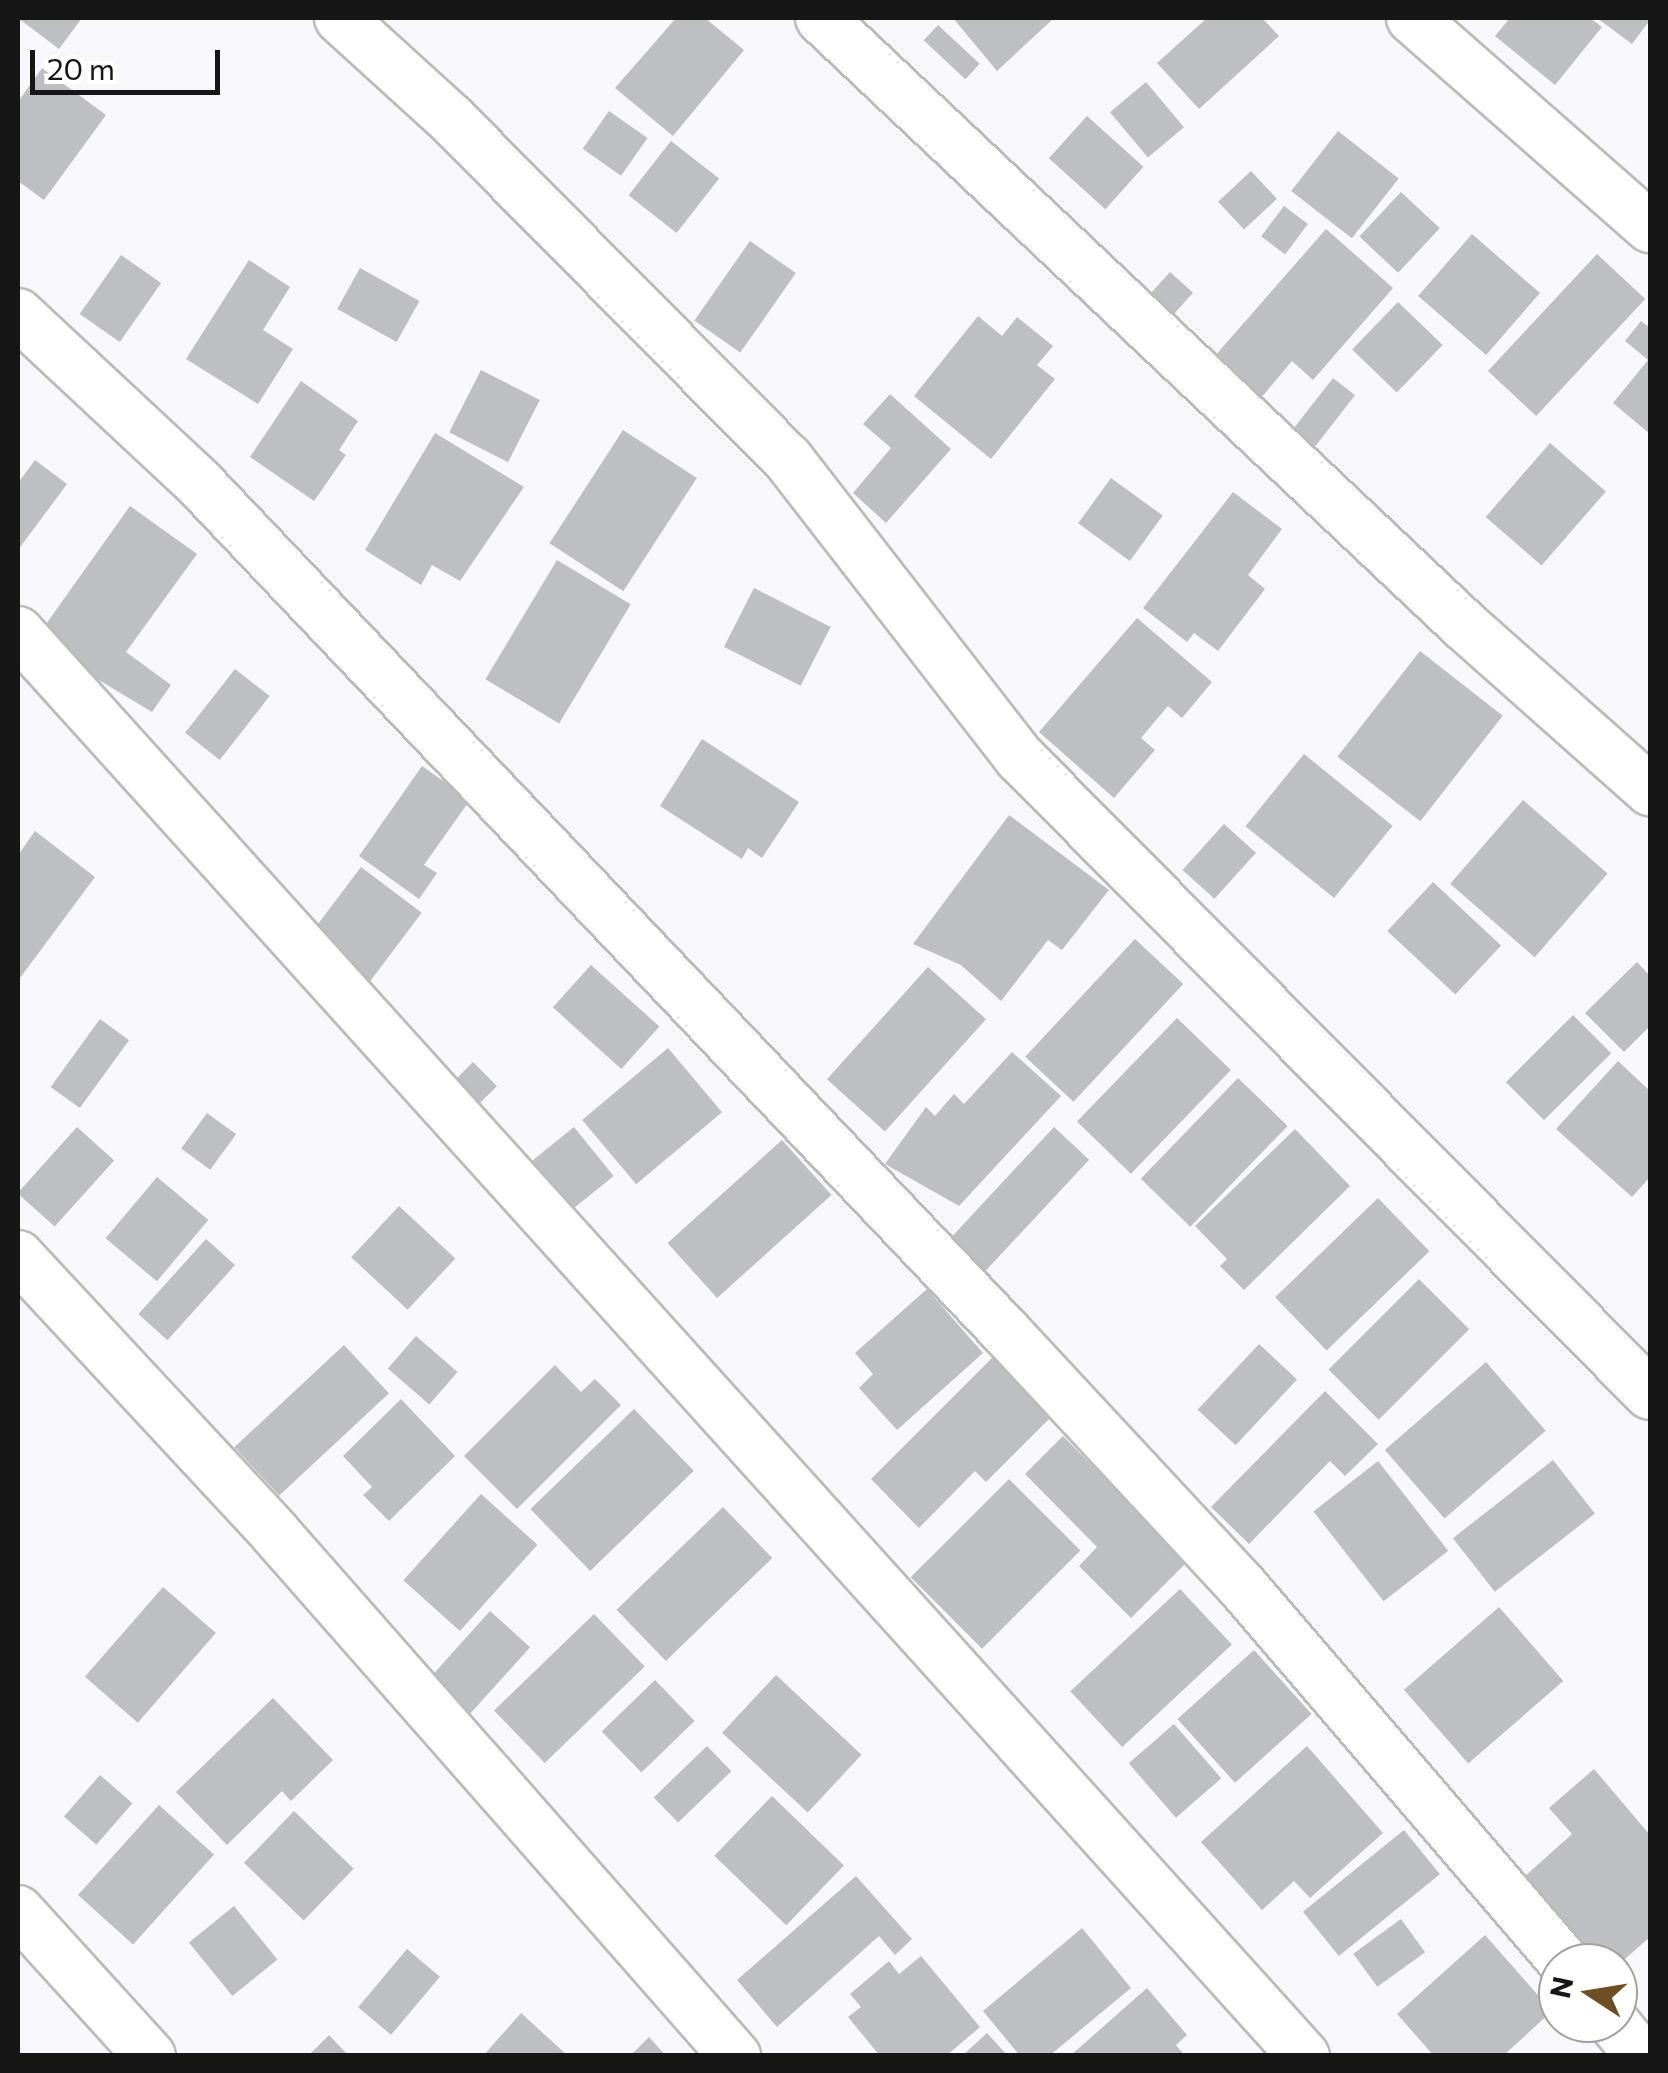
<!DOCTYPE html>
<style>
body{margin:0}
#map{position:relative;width:1668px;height:2073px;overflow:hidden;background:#f8f8fc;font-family:Commissioner,sans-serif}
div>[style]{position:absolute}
.building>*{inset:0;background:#bebfc2;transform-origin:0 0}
.roads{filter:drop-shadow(2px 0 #babbbe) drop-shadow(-2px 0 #babbbe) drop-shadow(0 2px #babbbe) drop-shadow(0 -2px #babbbe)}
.minor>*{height:50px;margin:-25px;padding:0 25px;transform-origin:25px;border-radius:25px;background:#fff}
span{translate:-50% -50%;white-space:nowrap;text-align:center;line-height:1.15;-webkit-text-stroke:10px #fff;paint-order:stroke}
.frame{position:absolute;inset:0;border:20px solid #161617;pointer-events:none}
.north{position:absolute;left:1538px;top:1943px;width:100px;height:100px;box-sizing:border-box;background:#fff;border:2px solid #a2a2a2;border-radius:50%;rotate:282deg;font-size:28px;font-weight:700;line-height:40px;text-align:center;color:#161617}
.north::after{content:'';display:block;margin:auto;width:35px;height:45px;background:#6e4e24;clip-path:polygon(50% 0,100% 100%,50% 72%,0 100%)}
.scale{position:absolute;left:30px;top:50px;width:190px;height:45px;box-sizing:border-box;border:5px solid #161617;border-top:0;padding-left:12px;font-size:30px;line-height:35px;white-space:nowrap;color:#161617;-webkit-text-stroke:8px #fff;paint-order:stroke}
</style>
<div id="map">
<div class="building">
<i style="clip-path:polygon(18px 18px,82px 18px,59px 49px)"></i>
<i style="clip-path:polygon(676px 18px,705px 18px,744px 50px,673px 136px,615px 88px)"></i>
<i style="clip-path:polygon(953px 18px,1054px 18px,997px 71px)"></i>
<i style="clip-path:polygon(1207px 18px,1262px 18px,1279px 36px,1199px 109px,1157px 63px)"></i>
<i style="clip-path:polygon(1510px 18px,1590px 18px,1602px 27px,1555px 85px,1495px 36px)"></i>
<i style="clip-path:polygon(1597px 18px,1650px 18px,1650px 20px,1632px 44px)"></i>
<i style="left:938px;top:25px;width:57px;height:21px;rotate:43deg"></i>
<i style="clip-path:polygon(42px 68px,106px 115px,44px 200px,18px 181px,18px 102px)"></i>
<i style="left:1146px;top:82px;width:59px;height:47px;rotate:50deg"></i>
<i style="left:609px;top:111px;width:47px;height:46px;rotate:35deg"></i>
<i style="left:1087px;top:116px;width:76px;height:57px;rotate:42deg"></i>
<i style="left:1338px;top:131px;width:77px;height:76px;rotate:38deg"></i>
<i style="left:671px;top:141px;width:61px;height:69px;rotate:38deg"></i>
<i style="left:1251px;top:171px;width:38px;height:45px;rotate:47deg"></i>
<i style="left:1401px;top:192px;width:53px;height:61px;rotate:43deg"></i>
<i style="left:1284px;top:206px;width:30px;height:38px;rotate:37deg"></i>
<i style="clip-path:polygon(1326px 229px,1393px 288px,1313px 380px,1292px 361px,1261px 398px,1214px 357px)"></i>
<i style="left:1472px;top:234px;width:90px;height:82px;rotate:41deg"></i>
<i style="left:750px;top:241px;width:56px;height:97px;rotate:35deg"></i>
<i style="left:1597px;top:254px;width:66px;height:160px;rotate:43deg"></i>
<i style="left:121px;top:255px;width:49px;height:72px;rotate:35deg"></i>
<i style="clip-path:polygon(249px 260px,290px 287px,263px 330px,293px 349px,258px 404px,186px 359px)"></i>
<i style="left:360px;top:268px;width:68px;height:47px;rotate:29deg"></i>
<i style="left:1170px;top:272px;width:31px;height:34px;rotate:42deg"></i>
<i style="left:1398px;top:302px;width:62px;height:66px;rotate:44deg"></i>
<i style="clip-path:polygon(978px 316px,1002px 336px,1017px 317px,1053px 346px,1037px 365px,1055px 379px,991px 459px,914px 396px)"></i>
<i style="clip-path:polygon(1641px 321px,1650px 328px,1650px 434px,1613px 403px,1648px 360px,1625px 341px)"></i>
<i style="left:481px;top:370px;width:66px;height:70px;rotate:27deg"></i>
<i style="left:1333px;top:378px;width:28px;height:70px;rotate:38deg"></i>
<i style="clip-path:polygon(301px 381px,358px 421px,339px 450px,346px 455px,314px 501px,250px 457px)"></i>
<i style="clip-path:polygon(890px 394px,951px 449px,886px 523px,853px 493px,891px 448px,863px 424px)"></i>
<i style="left:623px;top:430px;width:88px;height:135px;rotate:33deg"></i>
<i style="clip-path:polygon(435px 433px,524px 487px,460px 581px,432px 565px,421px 585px,365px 550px)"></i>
<i style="left:1550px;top:443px;width:74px;height:98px;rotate:41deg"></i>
<i style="clip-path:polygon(35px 460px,67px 484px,18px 550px,18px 483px)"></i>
<i style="left:1111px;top:478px;width:64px;height:56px;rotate:36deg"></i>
<i style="clip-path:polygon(1233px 492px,1282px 529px,1248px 575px,1265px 589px,1218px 651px,1194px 633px,1187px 642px,1143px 608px)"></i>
<i style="clip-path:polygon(130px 506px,197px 554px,126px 652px,171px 685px,152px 712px,34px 641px)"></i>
<i style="left:557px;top:560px;width:86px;height:139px;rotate:31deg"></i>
<i style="left:754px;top:588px;width:86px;height:66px;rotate:27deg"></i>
<i style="clip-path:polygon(1137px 618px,1212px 682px,1182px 718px,1168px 706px,1141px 738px,1155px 750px,1114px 798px,1039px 732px)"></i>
<i style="left:1420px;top:651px;width:105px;height:134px;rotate:38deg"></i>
<i style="left:235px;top:669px;width:44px;height:81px;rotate:38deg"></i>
<i style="clip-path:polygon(702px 739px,799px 802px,762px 858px,748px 848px,742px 859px,660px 806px)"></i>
<i style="left:1304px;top:754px;width:114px;height:93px;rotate:39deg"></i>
<i style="clip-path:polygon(422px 766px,470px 800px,424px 865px,437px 873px,419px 899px,359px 856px)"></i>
<i style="left:1523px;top:800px;width:112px;height:111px;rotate:41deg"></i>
<i style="clip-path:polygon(1009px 815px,1109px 890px,1062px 950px,1048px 940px,1001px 1001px,961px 965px,913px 944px)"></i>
<i style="left:1224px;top:824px;width:43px;height:62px;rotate:42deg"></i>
<i style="clip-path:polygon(35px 831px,95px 877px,20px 978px,18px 855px)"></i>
<i style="left:361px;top:867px;width:76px;height:93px;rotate:37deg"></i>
<i style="left:1433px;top:882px;width:93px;height:67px;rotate:43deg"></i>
<i style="left:1135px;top:939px;width:66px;height:161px;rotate:43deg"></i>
<i style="clip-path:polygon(1637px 962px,1650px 976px,1650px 1026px,1624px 1052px,1585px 1013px)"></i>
<i style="left:591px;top:965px;width:92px;height:57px;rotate:42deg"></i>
<i style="left:928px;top:967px;width:78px;height:151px;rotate:42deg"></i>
<i style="left:1573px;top:1015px;width:54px;height:95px;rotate:45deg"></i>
<i style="left:1177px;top:1018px;width:75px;height:144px;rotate:44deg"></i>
<i style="left:100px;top:1019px;width:36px;height:84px;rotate:36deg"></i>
<i style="left:668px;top:1048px;width:84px;height:112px;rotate:50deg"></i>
<i style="clip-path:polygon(1012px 1052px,1061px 1096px,959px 1206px,885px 1164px,926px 1107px,935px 1116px,954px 1094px,964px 1104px)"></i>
<i style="clip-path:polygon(1618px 1061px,1650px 1091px,1650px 1177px,1632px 1197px,1556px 1129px)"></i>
<i style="left:473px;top:1062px;width:34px;height:40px;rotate:45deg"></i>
<i style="left:1238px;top:1078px;width:69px;height:140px;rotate:44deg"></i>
<i style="left:207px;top:1113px;width:36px;height:44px;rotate:36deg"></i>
<i style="left:77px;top:1127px;width:50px;height:89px;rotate:42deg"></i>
<i style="left:574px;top:1127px;width:63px;height:57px;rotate:51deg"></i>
<i style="left:1054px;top:1127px;width:48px;height:154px;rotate:43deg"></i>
<i style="clip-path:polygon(1295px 1129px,1350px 1186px,1244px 1290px,1220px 1266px,1227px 1259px,1195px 1226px)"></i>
<i style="left:782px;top:1140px;width:74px;height:154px;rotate:48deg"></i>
<i style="left:157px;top:1177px;width:67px;height:80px;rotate:40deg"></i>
<i style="left:1378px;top:1198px;width:74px;height:143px;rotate:46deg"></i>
<i style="left:399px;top:1206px;width:77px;height:70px;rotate:43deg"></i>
<i style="left:206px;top:1239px;width:39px;height:101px;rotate:42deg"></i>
<i style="left:1419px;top:1279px;width:71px;height:128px;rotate:45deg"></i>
<i style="clip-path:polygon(927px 1289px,983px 1353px,897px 1430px,859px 1388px,873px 1374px,855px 1353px)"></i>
<i style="left:416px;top:1336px;width:55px;height:43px;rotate:41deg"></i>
<i style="left:1259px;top:1344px;width:52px;height:90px;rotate:43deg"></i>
<i style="left:344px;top:1345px;width:66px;height:150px;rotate:47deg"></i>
<i style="clip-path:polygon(993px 1357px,1052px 1416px,986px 1482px,975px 1471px,919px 1528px,871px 1479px)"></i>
<i style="left:1486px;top:1362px;width:91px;height:134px;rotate:49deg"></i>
<i style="clip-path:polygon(555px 1365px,581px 1392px,595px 1379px,621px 1405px,517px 1509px,464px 1456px)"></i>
<i style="clip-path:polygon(1325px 1391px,1378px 1444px,1345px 1476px,1330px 1461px,1249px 1544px,1211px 1507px)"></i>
<i style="clip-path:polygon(401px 1399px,455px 1456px,389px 1521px,363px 1495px,372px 1487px,343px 1456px)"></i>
<i style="left:634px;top:1409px;width:86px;height:144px;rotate:46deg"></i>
<i style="clip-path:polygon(1063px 1436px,1187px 1562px,1131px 1618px,1079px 1566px,1097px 1547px,1025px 1474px)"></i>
<i style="left:1553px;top:1460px;width:68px;height:127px;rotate:52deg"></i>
<i style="left:1378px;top:1461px;width:114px;height:82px;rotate:52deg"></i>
<i style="left:1009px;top:1479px;width:101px;height:139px;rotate:45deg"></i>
<i style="left:481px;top:1494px;width:76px;height:116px;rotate:42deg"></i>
<i style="left:723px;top:1507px;width:71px;height:148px;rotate:46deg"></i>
<i style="left:163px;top:1587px;width:70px;height:119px;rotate:41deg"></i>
<i style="left:1180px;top:1589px;width:76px;height:150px;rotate:47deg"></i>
<i style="left:1499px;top:1607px;width:98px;height:126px;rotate:49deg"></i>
<i style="left:490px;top:1611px;width:54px;height:89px;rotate:42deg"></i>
<i style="left:594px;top:1614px;width:73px;height:139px;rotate:46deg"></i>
<i style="left:1254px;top:1650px;width:86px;height:103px;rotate:48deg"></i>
<i style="left:776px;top:1675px;width:117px;height:79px;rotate:43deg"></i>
<i style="left:655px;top:1680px;width:57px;height:74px;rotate:46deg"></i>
<i style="clip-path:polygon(273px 1698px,333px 1760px,291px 1801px,282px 1791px,227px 1845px,176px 1792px)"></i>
<i style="left:1174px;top:1724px;width:72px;height:60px;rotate:49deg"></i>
<i style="left:707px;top:1746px;width:35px;height:74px;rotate:46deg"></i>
<i style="clip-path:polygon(1307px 1746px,1383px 1833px,1310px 1898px,1294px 1881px,1262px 1910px,1201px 1842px)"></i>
<i style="clip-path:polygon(1594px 1769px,1650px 1835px,1650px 1937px,1618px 1965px,1598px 1963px,1524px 1877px,1572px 1834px,1549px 1808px)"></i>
<i style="left:100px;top:1775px;width:43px;height:55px;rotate:41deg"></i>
<i style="left:772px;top:1796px;width:100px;height:83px;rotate:44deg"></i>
<i style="left:159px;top:1805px;width:74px;height:121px;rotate:42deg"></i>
<i style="left:294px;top:1811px;width:83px;height:72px;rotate:44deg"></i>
<i style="left:1404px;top:1830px;width:57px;height:130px;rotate:51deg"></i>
<i style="clip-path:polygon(856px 1876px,912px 1939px,895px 1955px,879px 1936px,777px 2027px,737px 1980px)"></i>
<i style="left:234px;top:1906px;width:69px;height:58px;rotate:51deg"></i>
<i style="left:1401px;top:1919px;width:41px;height:59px;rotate:54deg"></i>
<i style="clip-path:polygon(1082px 1928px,1131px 1988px,1049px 2056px,1020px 2056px,983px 2011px)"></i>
<i style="clip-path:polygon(1485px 1935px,1552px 2011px,1503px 2056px,1434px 2056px,1397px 2014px)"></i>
<i style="left:407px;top:1949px;width:43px;height:76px;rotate:40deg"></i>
<i style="clip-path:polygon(921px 1956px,980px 2027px,946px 2056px,880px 2056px,848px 2017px,861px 2007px,850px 1994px,889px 1961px,899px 1974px)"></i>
<i style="clip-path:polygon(1147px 1988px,1187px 2035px,1176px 2045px,1185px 2056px,1070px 2056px)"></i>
<i style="clip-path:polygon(521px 2013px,568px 2056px,483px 2056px)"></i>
<i style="clip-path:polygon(987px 2033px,1008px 2056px,962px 2056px)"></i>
<i style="clip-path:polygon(329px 2035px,349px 2056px,308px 2056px)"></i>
<i style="clip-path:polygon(649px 2037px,666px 2056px,630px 2056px)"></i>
</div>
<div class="roads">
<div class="minor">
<i style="left:340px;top:18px;width:150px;rotate:42.3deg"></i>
<i style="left:451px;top:119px;width:477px;rotate:45.3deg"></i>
<i style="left:787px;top:458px;width:380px;rotate:52.2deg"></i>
<i style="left:1020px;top:758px;width:895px;rotate:45.27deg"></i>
<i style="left:821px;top:18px;width:884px;rotate:43.35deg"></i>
<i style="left:1464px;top:625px;width:249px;rotate:41.6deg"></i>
<i style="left:1412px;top:18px;width:317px;rotate:41.3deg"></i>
<i style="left:18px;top:314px;width:249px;rotate:43deg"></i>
<i style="left:200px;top:484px;width:1169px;rotate:46.46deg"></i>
<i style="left:1005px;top:1331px;width:348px;rotate:47.1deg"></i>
<i style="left:1242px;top:1586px;width:496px;rotate:49.4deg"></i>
<i style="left:18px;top:632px;width:1919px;rotate:47.92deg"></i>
<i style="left:18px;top:1256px;width:378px;rotate:47.1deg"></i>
<i style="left:275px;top:1533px;width:697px;rotate:48.67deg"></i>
<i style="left:18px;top:1911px;width:196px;rotate:47.7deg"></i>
<i style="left:1614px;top:2023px;width:43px;rotate:50.7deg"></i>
</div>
</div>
<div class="frame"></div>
<div class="north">N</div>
<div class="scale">20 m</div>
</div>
